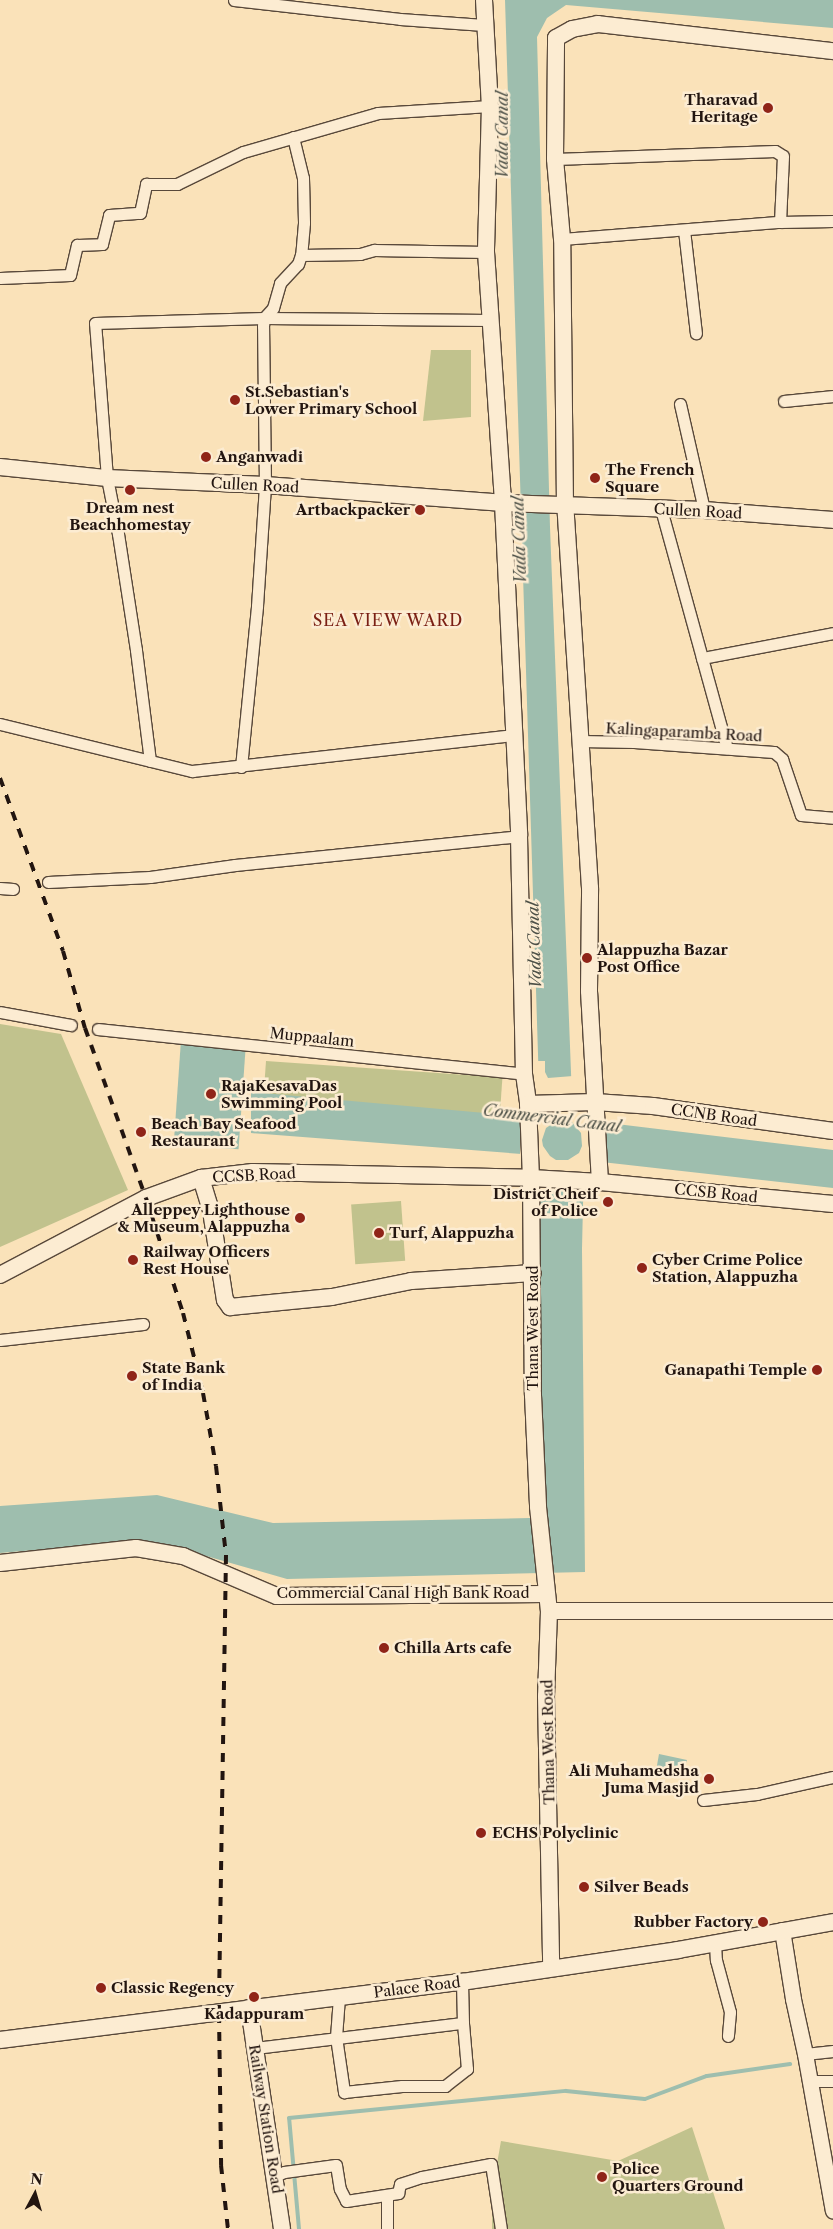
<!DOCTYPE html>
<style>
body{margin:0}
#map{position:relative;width:833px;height:2229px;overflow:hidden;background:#fae2b9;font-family:"Libre Caslon Text",serif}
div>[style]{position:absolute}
.green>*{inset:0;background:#c1c28d;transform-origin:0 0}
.water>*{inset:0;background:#9ebeae;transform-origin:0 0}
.pier>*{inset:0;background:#fae2b9}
.stream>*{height:4px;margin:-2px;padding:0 2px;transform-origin:2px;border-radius:2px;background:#9ebeae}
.roads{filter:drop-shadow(1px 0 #58483a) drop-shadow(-1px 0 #58483a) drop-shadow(0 1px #58483a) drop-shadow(0 -1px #58483a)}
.minor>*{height:11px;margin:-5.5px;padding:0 5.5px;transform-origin:5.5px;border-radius:5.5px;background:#fcecd2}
.tertiary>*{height:15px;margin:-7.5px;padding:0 7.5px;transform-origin:7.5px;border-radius:7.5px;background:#fcecd2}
.secondary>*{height:16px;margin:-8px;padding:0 8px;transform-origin:8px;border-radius:8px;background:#fcecd2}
.rail>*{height:4px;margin-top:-2px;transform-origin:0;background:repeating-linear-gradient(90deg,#221510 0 9px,transparent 0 18px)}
.dots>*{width:14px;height:14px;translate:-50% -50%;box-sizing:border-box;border:2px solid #fcecd2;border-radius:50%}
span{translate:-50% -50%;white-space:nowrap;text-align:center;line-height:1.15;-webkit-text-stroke:5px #fcecd2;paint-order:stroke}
.poi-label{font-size:15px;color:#221510;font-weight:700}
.right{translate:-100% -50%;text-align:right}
.left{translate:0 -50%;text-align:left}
.street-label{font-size:15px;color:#221510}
.water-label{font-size:16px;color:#4d5047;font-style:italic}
.neighbourhood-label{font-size:16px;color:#7a1f14;letter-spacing:1px}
.north{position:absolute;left:10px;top:2169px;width:50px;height:50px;-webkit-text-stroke:4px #fcecd2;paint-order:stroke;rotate:6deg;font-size:14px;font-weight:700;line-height:20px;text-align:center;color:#221510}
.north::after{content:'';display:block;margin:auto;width:18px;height:22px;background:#221510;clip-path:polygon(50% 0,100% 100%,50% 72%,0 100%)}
</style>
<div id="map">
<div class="green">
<i style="clip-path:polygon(431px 350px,471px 350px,471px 417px,423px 421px)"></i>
<i style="clip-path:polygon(0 1024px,61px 1034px,128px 1190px,0 1247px)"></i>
<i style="left:266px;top:1061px;width:237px;height:72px;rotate:4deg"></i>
<i style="left:401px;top:1201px;width:60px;height:50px;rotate:86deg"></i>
<i style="clip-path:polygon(692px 2127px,725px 2229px,492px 2229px,492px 2192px,501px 2141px,618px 2161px)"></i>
</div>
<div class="water">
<i style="clip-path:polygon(505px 0,833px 0,833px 28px,566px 5px,547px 18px,537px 37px,550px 527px,572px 1098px,575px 1119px,833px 1150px,833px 1188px,584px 1160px,582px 1249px,585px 1572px,287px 1579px,164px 1544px,140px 1541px,0 1553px,0 1506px,157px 1495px,273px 1523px,530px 1518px,545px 1512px,535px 1155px,251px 1133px,251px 1092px,540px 1118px)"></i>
<i style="left:181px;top:1040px;width:65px;height:105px;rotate:4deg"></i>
<i style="clip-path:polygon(659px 1754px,687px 1760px,681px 1778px,656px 1771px)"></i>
</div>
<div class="pier">
<i style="clip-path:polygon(evenodd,535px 1061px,545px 1061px,545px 1072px,548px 1078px,573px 1076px,577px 1116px,604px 1119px,607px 1165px,587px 1162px,586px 1192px,541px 1189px,541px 1194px,533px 1194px,533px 1157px,520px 1156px,520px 1114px,537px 1115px,535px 1061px,558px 1120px,572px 1122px,581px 1133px,582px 1146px,579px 1153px,568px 1160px,556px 1160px,550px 1156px,543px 1146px,542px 1140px,546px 1128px,558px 1120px)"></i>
</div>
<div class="stream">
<i style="left:299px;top:2229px;width:111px;rotate:-95.1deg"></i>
<i style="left:289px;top:2118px;width:278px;rotate:-5.6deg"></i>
<i style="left:566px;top:2091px;width:79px;rotate:5.8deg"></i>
<i style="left:645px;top:2099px;width:66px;rotate:-20.4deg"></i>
<i style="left:707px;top:2076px;width:84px;rotate:-8.2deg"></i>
</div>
<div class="roads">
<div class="minor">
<i style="left:234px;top:0;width:167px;rotate:6.5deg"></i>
<i style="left:400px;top:19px;width:84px;rotate:4.1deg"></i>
<i style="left:293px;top:137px;width:42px;rotate:76.3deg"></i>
<i style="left:303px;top:178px;width:45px;rotate:88.7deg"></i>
<i style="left:304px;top:223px;width:32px;rotate:95deg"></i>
<i style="left:555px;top:159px;width:220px;rotate:-2.1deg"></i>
<i style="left:775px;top:151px;width:9px;rotate:32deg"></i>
<i style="left:783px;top:156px;width:66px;rotate:92.6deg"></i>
<i style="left:684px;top:230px;width:104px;rotate:83.4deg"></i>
<i style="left:562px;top:239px;width:219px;rotate:-4.5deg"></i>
<i style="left:780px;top:222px;width:53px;rotate:-1.1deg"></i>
<i style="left:0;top:278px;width:70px;rotate:-2.5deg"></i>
<i style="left:70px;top:275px;width:31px;rotate:-77deg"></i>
<i style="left:77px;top:245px;width:25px;rotate:-2deg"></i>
<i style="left:102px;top:244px;width:30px;rotate:-76deg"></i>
<i style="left:109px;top:215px;width:31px;rotate:-4deg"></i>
<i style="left:140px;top:213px;width:30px;rotate:-78deg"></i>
<i style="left:146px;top:184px;width:31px"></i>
<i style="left:177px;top:184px;width:73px;rotate:-25.9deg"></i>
<i style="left:243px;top:152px;width:141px;rotate:-16.1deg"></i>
<i style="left:378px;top:113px;width:112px;rotate:-3.6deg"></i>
<i style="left:784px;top:401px;width:49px;rotate:-5.8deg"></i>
<i style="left:680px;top:404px;width:109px;rotate:77.2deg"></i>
<i style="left:661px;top:509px;width:248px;rotate:74.6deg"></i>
<i style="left:702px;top:658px;width:133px;rotate:-10.8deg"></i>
<i style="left:0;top:724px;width:198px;rotate:13.8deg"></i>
<i style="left:192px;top:771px;width:324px;rotate:-6.4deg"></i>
<i style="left:580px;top:741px;width:54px;rotate:1.1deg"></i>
<i style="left:634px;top:742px;width:140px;rotate:4.1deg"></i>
<i style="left:774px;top:752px;width:11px;rotate:41deg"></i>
<i style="left:782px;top:759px;width:59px;rotate:71.3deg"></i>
<i style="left:801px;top:815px;width:32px;rotate:5deg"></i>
<i style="left:150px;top:761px;width:112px;rotate:-97.2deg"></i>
<i style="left:136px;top:650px;width:117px;rotate:-98.8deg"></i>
<i style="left:118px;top:534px;width:57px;rotate:-101.1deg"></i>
<i style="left:107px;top:478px;width:155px;rotate:-94.4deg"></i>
<i style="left:95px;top:323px;width:169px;rotate:-1.7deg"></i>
<i style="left:264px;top:318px;width:226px;rotate:0.5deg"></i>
<i style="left:241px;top:767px;width:162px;rotate:-84.3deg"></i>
<i style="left:257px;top:606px;width:121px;rotate:-86.2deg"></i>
<i style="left:265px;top:485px;width:159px;rotate:-90.7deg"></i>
<i style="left:263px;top:326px;width:8px;rotate:-83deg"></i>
<i style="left:264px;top:318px;width:13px;rotate:-48deg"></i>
<i style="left:273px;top:308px;width:26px;rotate:-74deg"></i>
<i style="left:280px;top:283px;width:26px;rotate:-47deg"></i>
<i style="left:298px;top:264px;width:9px;rotate:-72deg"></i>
<i style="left:301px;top:255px;width:59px;rotate:-1deg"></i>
<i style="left:360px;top:254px;width:15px;rotate:-16deg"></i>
<i style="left:374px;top:250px;width:112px;rotate:1deg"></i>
<i style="left:48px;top:882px;width:102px;rotate:-2.8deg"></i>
<i style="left:150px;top:877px;width:86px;rotate:-8deg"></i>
<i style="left:235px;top:865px;width:285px;rotate:-5.8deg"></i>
<i style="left:0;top:888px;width:13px;rotate:4deg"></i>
<i style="left:0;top:1012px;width:72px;rotate:10.4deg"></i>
<i style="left:98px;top:1029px;width:428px;rotate:6deg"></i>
<i style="left:0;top:1340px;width:144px;rotate:-6.4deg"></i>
<i style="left:703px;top:1800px;width:54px;rotate:-6.3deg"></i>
<i style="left:757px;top:1794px;width:78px;rotate:-12.6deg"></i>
<i style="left:715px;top:1943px;width:17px;rotate:87deg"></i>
<i style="left:716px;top:1960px;width:54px;rotate:74.9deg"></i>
<i style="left:730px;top:2012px;width:24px;rotate:95deg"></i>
<i style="left:339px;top:1997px;width:40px;rotate:94.3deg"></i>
<i style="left:336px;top:2037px;width:56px;rotate:81.7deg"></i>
<i style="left:344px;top:2092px;width:58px;rotate:-5.9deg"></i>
<i style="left:402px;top:2086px;width:43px"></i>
<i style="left:445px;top:2086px;width:28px;rotate:-38deg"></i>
<i style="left:467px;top:2069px;width:46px;rotate:-95deg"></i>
<i style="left:463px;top:2023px;width:41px;rotate:-91.4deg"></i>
<i style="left:255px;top:2048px;width:209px;rotate:-6.9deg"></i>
<i style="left:805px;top:2054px;width:28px;rotate:-6deg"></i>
<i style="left:809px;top:2081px;width:24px"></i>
<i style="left:275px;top:2176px;width:10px;rotate:-24deg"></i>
<i style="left:284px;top:2172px;width:52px;rotate:-7.7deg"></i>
<i style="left:336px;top:2165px;width:24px;rotate:81deg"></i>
<i style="left:340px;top:2189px;width:13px;rotate:63deg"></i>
<i style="left:346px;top:2201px;width:53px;rotate:-8.7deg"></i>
<i style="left:398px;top:2193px;width:9px;rotate:-77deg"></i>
<i style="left:400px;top:2184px;width:23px;rotate:-18deg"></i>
<i style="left:422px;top:2177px;width:70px;rotate:-10.7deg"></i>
<i style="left:491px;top:2164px;width:66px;rotate:81.3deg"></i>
<i style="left:387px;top:2195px;width:34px;rotate:90deg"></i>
</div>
<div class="tertiary">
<i style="left:782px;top:1930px;width:70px;rotate:80.9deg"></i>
<i style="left:793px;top:1999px;width:56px;rotate:77.7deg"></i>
<i style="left:805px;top:2054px;width:159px;rotate:79.9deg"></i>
</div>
<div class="secondary">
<i style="left:484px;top:0;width:106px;rotate:86.8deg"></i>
<i style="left:490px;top:106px;width:146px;rotate:91.6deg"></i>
<i style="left:486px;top:252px;width:252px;rotate:86.1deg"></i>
<i style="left:503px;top:503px;width:333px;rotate:87.2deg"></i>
<i style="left:519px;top:836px;width:238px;rotate:88.8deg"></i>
<i style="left:524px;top:1074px;width:30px;rotate:82deg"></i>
<i style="left:528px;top:1104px;width:74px;rotate:87.7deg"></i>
<i style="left:531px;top:1178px;width:217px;rotate:89.5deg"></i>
<i style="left:533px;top:1395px;width:112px;rotate:87.4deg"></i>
<i style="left:538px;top:1507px;width:105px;rotate:84deg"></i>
<i style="left:549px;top:1611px;width:85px;rotate:92deg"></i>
<i style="left:546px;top:1696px;width:272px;rotate:88.9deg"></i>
<i style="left:0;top:467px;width:108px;rotate:5.9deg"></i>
<i style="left:107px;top:478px;width:158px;rotate:2.5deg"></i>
<i style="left:265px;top:485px;width:239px;rotate:4.3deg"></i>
<i style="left:503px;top:503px;width:201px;rotate:2deg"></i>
<i style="left:704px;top:510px;width:129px;rotate:4.4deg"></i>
<i style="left:528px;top:1104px;width:67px;rotate:-1.7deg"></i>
<i style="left:595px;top:1102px;width:58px;rotate:3.9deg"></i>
<i style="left:653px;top:1106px;width:182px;rotate:7.9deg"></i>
<i style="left:201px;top:1178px;width:34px;rotate:73deg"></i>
<i style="left:211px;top:1211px;width:90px;rotate:81.1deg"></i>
<i style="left:225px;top:1300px;width:9px;rotate:54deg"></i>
<i style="left:230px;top:1307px;width:102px;rotate:-5.6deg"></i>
<i style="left:332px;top:1297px;width:81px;rotate:-11.4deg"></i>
<i style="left:411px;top:1281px;width:122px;rotate:-3.8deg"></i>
<i style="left:600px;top:1182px;width:191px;rotate:-93.3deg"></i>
<i style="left:589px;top:991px;width:103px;rotate:-89.4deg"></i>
<i style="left:590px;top:888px;width:383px;rotate:-93.7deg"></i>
<i style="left:565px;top:506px;width:267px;rotate:-90.6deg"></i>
<i style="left:562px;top:239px;width:80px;rotate:-95deg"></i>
<i style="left:555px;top:159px;width:121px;rotate:-89.5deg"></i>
<i style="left:556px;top:38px;width:18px;rotate:-29deg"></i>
<i style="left:572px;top:29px;width:26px;rotate:-11deg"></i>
<i style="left:598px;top:24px;width:237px;rotate:6.6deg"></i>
<i style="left:0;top:1275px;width:165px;rotate:-27.8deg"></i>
<i style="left:146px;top:1198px;width:59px;rotate:-20deg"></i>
<i style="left:201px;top:1178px;width:52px;rotate:-6.6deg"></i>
<i style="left:253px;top:1172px;width:278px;rotate:1.2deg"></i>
<i style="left:531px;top:1178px;width:69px;rotate:3.3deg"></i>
<i style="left:600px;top:1182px;width:234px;rotate:5.4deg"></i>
<i style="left:0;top:1563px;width:137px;rotate:-6.3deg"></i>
<i style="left:136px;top:1548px;width:48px;rotate:9.7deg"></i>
<i style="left:183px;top:1556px;width:102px;rotate:23.1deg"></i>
<i style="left:277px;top:1596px;width:269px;rotate:-0.4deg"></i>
<i style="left:549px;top:1611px;width:284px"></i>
<i style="left:249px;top:2008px;width:223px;rotate:81.5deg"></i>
<i style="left:0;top:2040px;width:466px;rotate:-7.2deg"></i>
<i style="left:462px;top:1982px;width:218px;rotate:-8.4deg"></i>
<i style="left:678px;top:1950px;width:158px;rotate:-10.2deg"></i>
</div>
</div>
<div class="rail">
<i style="left:0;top:778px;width:184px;rotate:70deg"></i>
<i style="left:63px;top:951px;width:80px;rotate:74.1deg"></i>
<i style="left:85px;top:1028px;width:181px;rotate:70.3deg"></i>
<i style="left:146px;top:1198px;width:121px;rotate:72.2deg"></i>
<i style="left:183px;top:1313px;width:82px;rotate:76deg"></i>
<i style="left:203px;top:1393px;width:74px;rotate:79.9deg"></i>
<i style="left:216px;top:1466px;width:90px;rotate:83.6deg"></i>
<i style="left:226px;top:1555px;width:459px;rotate:90.9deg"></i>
<i style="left:219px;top:2014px;width:151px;rotate:89.2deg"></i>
<i style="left:221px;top:2165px;width:64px;rotate:83.8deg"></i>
</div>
<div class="dots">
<i style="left:768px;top:108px;background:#8f2418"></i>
<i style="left:235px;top:400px;background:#8f2418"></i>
<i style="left:206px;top:457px;background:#8f2418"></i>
<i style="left:595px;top:478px;background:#8f2418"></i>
<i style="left:130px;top:490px;background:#8f2418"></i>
<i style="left:420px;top:510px;background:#8f2418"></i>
<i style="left:587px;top:958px;background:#8f2418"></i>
<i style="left:211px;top:1094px;background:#8f2418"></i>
<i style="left:141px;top:1132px;background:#8f2418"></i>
<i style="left:608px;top:1202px;background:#8f2418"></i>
<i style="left:300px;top:1218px;background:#8f2418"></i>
<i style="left:379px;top:1233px;background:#8f2418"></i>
<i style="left:133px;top:1260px;background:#8f2418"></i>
<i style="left:642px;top:1268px;background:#8f2418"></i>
<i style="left:817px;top:1370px;background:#8f2418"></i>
<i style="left:132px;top:1376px;background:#8f2418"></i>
<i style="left:384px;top:1648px;background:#8f2418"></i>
<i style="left:709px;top:1779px;background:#8f2418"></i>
<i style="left:481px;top:1833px;background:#8f2418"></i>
<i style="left:584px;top:1887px;background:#8f2418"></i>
<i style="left:763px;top:1922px;background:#8f2418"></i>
<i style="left:101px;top:1988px;background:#8f2418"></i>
<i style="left:254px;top:1997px;background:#8f2418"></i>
<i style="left:602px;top:2177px;background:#8f2418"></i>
</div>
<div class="poi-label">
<span class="right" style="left:758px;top:108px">Tharavad<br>Heritage</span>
<span class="left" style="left:245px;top:400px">St.Sebastian's<br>Lower Primary School</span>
<span class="left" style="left:216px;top:457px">Anganwadi</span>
<span class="left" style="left:605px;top:478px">The French<br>Square</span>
<span style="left:130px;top:516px">Dream nest<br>Beachhomestay</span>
<span class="right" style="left:410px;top:510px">Artbackpacker</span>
<span class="left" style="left:597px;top:958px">Alappuzha Bazar<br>Post Office</span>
<span class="left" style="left:221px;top:1094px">RajaKesavaDas<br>Swimming Pool</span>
<span class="left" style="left:151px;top:1132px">Beach Bay Seafood<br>Restaurant</span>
<span class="right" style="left:598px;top:1202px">District Cheif<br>of Police</span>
<span class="right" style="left:290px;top:1218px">Alleppey Lighthouse<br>&amp; Museum, Alappuzha</span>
<span class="left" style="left:389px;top:1233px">Turf, Alappuzha</span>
<span class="left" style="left:143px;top:1260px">Railway Officers<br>Rest House</span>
<span class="left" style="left:652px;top:1268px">Cyber Crime Police<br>Station, Alappuzha</span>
<span class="left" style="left:142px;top:1376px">State Bank<br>of India</span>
<span class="right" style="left:807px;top:1370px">Ganapathi Temple</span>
<span class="left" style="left:394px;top:1648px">Chilla Arts cafe</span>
<span class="right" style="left:699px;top:1779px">Ali Muhamedsha<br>Juma Masjid</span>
<span class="left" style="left:492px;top:1833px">ECHS Polyclinic</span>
<span class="left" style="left:594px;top:1887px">Silver Beads</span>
<span class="right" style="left:753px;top:1922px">Rubber Factory</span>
<span class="left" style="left:111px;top:1988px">Classic Regency</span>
<span style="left:254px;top:2014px">Kadappuram</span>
<span class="left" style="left:612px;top:2177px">Police<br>Quarters Ground</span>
</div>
<div class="street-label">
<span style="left:255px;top:485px;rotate:3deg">Cullen Road</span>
<span style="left:698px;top:511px;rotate:3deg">Cullen Road</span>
<span style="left:684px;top:732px;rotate:3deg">Kalingaparamba Road</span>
<span style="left:312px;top:1037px;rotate:6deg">Muppaalam</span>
<span style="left:714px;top:1115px;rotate:8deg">CCNB Road</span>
<span style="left:254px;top:1175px;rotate:-3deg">CCSB Road</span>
<span style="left:716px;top:1193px;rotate:6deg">CCSB Road</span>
<span style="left:533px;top:1328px;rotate:-90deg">Thana West Road</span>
<span style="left:403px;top:1593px">Commercial Canal High Bank Road</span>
<span style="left:548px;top:1742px;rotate:-91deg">Thana West Road</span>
<span style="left:417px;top:1987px;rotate:-7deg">Palace Road</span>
<span style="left:266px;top:2119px;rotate:81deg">Railway Station Road</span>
</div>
<div class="water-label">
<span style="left:502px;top:135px;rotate:-90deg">Vada Canal</span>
<span style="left:519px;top:540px;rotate:-92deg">Vada Canal</span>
<span style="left:534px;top:945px;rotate:-92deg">Vada Canal</span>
<span style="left:552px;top:1118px;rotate:7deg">Commercial Canal</span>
</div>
<div class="neighbourhood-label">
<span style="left:388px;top:620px">SEA VIEW WARD</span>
</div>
<div class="north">N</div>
</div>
